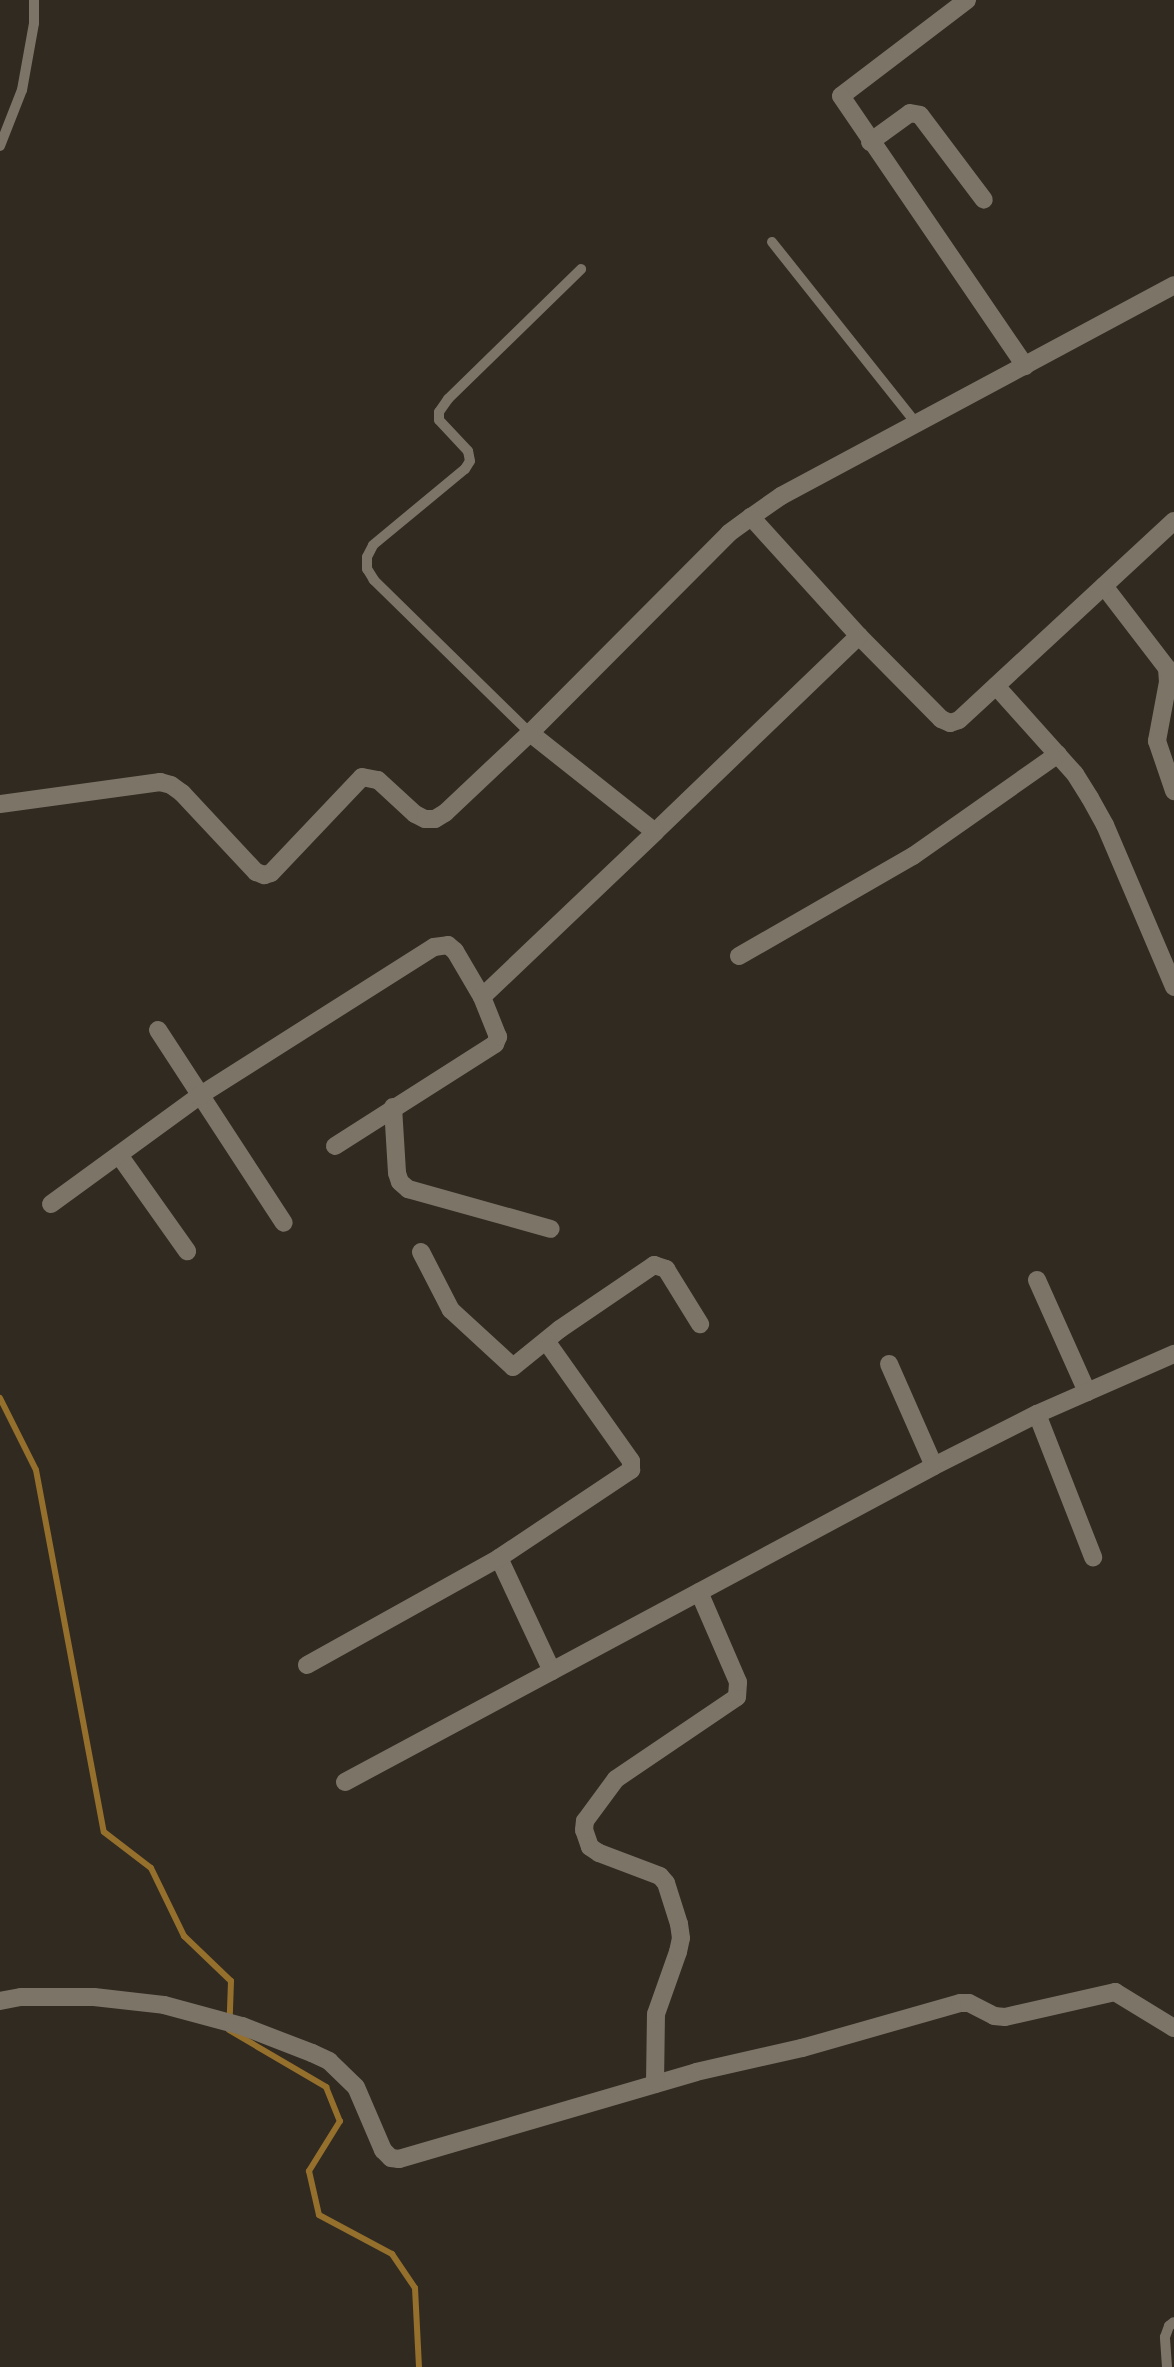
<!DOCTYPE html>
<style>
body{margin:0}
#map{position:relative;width:1174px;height:2367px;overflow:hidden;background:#312a20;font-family:"Zilla Slab",serif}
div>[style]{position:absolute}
.stream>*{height:6px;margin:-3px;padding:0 3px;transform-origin:3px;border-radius:3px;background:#956f2c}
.service>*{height:10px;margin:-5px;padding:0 5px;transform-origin:5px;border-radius:5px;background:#7c7467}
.minor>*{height:18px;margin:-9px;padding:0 9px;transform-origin:9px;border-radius:9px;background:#7c7467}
span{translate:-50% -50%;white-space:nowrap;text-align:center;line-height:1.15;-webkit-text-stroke:5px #16130f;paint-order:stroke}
</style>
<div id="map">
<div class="stream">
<i style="left:0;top:1398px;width:80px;rotate:63.4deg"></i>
<i style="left:36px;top:1470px;width:368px;rotate:79.4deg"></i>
<i style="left:104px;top:1832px;width:59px;rotate:37.5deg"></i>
<i style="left:151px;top:1868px;width:76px;rotate:64.1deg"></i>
<i style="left:184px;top:1936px;width:65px;rotate:43.8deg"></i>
<i style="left:231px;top:1981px;width:38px;rotate:92deg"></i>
<i style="left:229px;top:2030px;width:113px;rotate:30.4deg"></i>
<i style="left:326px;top:2087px;width:37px;rotate:68deg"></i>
<i style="left:340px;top:2121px;width:59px;rotate:121.8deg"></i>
<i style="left:309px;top:2171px;width:45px;rotate:77.2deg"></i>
<i style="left:319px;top:2215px;width:83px;rotate:28.1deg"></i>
<i style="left:392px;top:2254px;width:41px;rotate:55.9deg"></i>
<i style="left:415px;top:2288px;width:79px;rotate:87.1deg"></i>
</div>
<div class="service">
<i style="left:0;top:146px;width:60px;rotate:-68.6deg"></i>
<i style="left:22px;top:90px;width:68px;rotate:-79.8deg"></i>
<i style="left:34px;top:23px;width:23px;rotate:-90deg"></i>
<i style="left:772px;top:242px;width:233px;rotate:51.5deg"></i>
<i style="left:530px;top:733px;width:219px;rotate:-135.6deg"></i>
<i style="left:374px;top:580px;width:13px;rotate:-122deg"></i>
<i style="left:367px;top:569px;width:12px;rotate:-90deg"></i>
<i style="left:367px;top:557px;width:13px;rotate:-63deg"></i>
<i style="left:373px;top:545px;width:119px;rotate:-39.6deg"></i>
<i style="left:465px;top:469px;width:9px;rotate:-58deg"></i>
<i style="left:470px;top:461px;width:10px;rotate:-101deg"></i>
<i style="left:468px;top:451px;width:42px;rotate:-133.1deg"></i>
<i style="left:439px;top:420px;width:8px;rotate:-90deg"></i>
<i style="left:439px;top:412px;width:16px;rotate:-55deg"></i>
<i style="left:448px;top:399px;width:186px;rotate:-44.3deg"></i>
<i style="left:1167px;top:2367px;width:30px;rotate:-94deg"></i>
<i style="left:1165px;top:2337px;width:12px;rotate:-70deg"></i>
<i style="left:1169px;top:2326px;width:6px;rotate:-39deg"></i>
</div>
<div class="minor">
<i style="left:967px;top:0;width:158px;rotate:142.7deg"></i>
<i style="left:841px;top:96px;width:327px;rotate:55.7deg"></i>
<i style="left:870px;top:142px;width:49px;rotate:-35.9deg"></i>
<i style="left:910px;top:113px;width:10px;rotate:11deg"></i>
<i style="left:920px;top:115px;width:106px;rotate:53deg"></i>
<i style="left:1104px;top:586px;width:103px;rotate:52.5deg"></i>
<i style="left:1167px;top:668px;width:14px;rotate:86deg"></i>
<i style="left:1168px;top:682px;width:60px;rotate:100.6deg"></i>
<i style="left:1157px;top:741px;width:53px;rotate:71.2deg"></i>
<i style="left:859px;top:636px;width:117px;rotate:45.3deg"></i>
<i style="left:941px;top:719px;width:10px;rotate:24deg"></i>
<i style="left:950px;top:723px;width:9px;rotate:-18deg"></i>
<i style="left:959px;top:720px;width:293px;rotate:-42.8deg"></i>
<i style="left:996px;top:686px;width:118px;rotate:48.1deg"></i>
<i style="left:1075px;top:774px;width:28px;rotate:58deg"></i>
<i style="left:1090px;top:798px;width:31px;rotate:61deg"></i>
<i style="left:1105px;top:825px;width:176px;rotate:66.9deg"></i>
<i style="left:0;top:804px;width:162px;rotate:-7.8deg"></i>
<i style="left:160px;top:782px;width:11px;rotate:15deg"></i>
<i style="left:171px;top:785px;width:14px;rotate:36deg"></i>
<i style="left:182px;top:793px;width:108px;rotate:46.9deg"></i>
<i style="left:256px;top:872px;width:9px;rotate:21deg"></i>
<i style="left:264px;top:875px;width:7px;rotate:-16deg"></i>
<i style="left:271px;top:873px;width:132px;rotate:-46.5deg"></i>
<i style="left:362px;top:777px;width:16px;rotate:11deg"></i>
<i style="left:378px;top:780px;width:50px;rotate:42.6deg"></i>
<i style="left:415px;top:814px;width:11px;rotate:27deg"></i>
<i style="left:425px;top:819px;width:10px"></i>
<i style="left:435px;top:819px;width:12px;rotate:-31deg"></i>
<i style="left:445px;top:813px;width:117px;rotate:-43.3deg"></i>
<i style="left:655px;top:832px;width:283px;rotate:-43.9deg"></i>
<i style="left:859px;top:636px;width:161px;rotate:-132.2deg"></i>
<i style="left:739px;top:956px;width:201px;rotate:-29.9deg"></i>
<i style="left:913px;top:856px;width:177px;rotate:-35.1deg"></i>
<i style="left:158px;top:1030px;width:230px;rotate:56.9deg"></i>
<i style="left:393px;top:1107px;width:66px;rotate:86.5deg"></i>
<i style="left:397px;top:1173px;width:9px;rotate:72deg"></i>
<i style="left:400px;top:1182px;width:11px;rotate:41deg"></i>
<i style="left:408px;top:1189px;width:148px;rotate:15.6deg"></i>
<i style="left:335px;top:1146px;width:190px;rotate:-32.5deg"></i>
<i style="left:495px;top:1044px;width:8px;rotate:-67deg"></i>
<i style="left:498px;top:1037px;width:43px;rotate:-111.8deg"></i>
<i style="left:119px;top:1155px;width:118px;rotate:54.7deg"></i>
<i style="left:51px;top:1204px;width:183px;rotate:-36.1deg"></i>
<i style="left:199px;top:1096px;width:278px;rotate:-32.4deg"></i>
<i style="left:434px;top:947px;width:14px;rotate:-8deg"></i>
<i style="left:448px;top:945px;width:9px;rotate:41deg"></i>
<i style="left:455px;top:951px;width:53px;rotate:59.6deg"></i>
<i style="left:482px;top:997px;width:239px;rotate:-43.6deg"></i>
<i style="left:655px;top:832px;width:159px;rotate:-141.6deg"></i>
<i style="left:530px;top:733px;width:282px;rotate:-45.1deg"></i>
<i style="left:729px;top:533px;width:27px;rotate:-36deg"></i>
<i style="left:751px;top:517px;width:37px;rotate:-35deg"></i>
<i style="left:781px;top:496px;width:446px;rotate:-28.2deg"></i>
<i style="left:421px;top:1252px;width:65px;rotate:62.7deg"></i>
<i style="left:451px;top:1310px;width:84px;rotate:42.6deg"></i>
<i style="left:513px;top:1367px;width:60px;rotate:-39deg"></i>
<i style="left:560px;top:1329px;width:114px;rotate:-34.2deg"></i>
<i style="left:654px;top:1265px;width:13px;rotate:18deg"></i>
<i style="left:666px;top:1269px;width:65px;rotate:58.3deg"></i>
<i style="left:1037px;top:1280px;width:123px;rotate:65.9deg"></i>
<i style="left:889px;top:1364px;width:111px;rotate:66.2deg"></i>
<i style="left:1037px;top:1414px;width:154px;rotate:68.6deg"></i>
<i style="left:499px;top:1558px;width:125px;rotate:64.9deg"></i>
<i style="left:307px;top:1665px;width:220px;rotate:-29.1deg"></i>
<i style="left:499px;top:1558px;width:159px;rotate:-33.7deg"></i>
<i style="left:631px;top:1470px;width:9px;rotate:-90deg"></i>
<i style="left:631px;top:1461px;width:147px;rotate:-125.3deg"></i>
<i style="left:345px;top:1782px;width:668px;rotate:-28.21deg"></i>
<i style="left:934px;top:1466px;width:115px;rotate:-26.8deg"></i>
<i style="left:1037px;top:1414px;width:150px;rotate:-23.7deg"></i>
<i style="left:0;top:2001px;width:21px;rotate:-11deg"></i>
<i style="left:21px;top:1997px;width:73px"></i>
<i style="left:94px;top:1997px;width:70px;rotate:6.5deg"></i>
<i style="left:164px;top:2005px;width:81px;rotate:15.1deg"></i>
<i style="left:242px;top:2026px;width:75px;rotate:21.1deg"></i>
<i style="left:312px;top:2053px;width:19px;rotate:25deg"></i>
<i style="left:329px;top:2061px;width:37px;rotate:44deg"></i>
<i style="left:356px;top:2087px;width:69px;rotate:66.8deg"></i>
<i style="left:383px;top:2150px;width:11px;rotate:45deg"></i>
<i style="left:391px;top:2158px;width:8px;rotate:7deg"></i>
<i style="left:399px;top:2159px;width:309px;rotate:-16.3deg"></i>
<i style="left:696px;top:2072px;width:109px;rotate:-12.8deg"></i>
<i style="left:802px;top:2048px;width:164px;rotate:-15.9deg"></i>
<i style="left:960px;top:2003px;width:9px"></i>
<i style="left:969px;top:2003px;width:28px;rotate:27deg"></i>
<i style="left:994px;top:2016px;width:11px;rotate:5deg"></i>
<i style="left:1005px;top:2017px;width:113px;rotate:-12.8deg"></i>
<i style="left:1115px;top:1992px;width:69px;rotate:31.4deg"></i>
<i style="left:655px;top:2084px;width:70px;rotate:-89.2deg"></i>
<i style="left:656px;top:2014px;width:66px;rotate:-70.5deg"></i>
<i style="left:678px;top:1952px;width:14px;rotate:-78deg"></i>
<i style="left:681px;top:1938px;width:14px;rotate:-98deg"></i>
<i style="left:679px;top:1924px;width:43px;rotate:-107.6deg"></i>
<i style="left:666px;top:1883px;width:9px;rotate:-131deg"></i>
<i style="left:660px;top:1876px;width:65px;rotate:-159.3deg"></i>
<i style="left:599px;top:1853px;width:11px;rotate:-146deg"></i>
<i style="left:590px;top:1847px;width:18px;rotate:-109deg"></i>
<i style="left:584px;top:1830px;width:9px;rotate:-84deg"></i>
<i style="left:585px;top:1821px;width:52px;rotate:-53.6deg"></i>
<i style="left:616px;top:1779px;width:146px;rotate:-34.1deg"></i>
<i style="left:737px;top:1697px;width:15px;rotate:-86deg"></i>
<i style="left:738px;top:1682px;width:98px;rotate:-113.4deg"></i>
</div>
</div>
